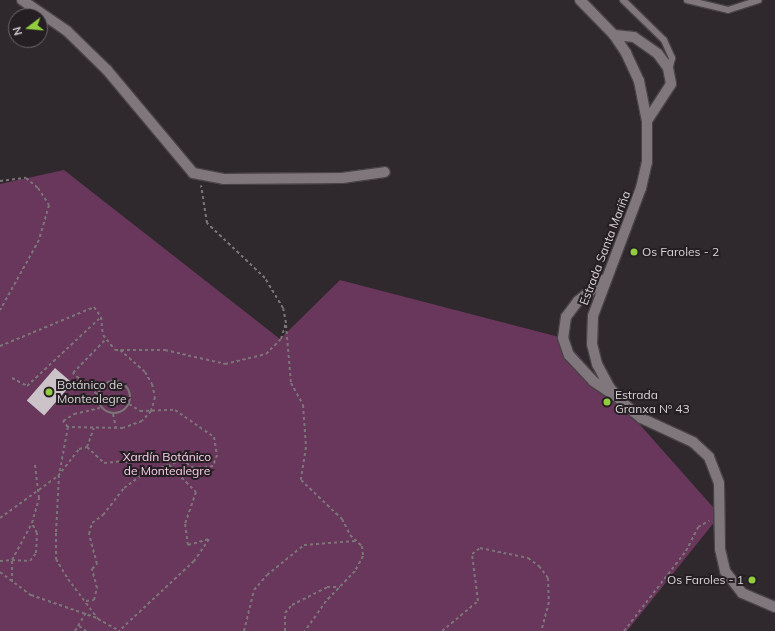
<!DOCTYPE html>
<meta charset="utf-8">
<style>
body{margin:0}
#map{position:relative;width:775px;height:631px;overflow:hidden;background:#2f282c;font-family:Mulish,sans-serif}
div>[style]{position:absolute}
.green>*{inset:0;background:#69375b}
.building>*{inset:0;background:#cbc3c8;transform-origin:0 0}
.path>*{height:2px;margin-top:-1px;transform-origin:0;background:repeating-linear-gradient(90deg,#7b7578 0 3px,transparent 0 6px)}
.path>.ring{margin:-1px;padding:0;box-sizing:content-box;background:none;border:2px solid #7b7578;border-radius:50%}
.roads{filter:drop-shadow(1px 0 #494347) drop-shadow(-1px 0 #494347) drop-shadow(0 1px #494347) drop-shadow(0 -1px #494347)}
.lane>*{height:6px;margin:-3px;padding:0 3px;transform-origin:3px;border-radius:3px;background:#7f777c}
.street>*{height:10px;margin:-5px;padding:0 5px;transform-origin:5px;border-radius:5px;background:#7f777c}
.secondary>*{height:10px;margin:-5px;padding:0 5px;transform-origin:5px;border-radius:5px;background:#7f777c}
.dots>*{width:11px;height:11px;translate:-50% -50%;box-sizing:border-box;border:2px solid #251f23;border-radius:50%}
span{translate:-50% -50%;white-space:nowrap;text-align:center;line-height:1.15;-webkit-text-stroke:4px #251f23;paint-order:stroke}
.street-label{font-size:12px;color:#d7d3d5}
.poi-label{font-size:12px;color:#d7d3d5}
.left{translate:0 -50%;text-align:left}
.right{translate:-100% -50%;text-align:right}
.park-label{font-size:12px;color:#f9cfea}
.north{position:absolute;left:8px;top:8px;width:40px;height:40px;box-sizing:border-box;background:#251f23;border:1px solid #6c676a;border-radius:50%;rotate:254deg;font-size:11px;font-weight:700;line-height:16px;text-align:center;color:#d7d3d5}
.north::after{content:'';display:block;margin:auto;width:14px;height:18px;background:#92cd3e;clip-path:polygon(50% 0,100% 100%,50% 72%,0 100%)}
</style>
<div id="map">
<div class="green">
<i style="clip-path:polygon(64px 170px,280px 339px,340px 280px,563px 338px,720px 515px,627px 631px,0 631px,0 184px)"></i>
</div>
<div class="building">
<i style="left:55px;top:368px;width:23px;height:43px;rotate:41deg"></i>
</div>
<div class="path">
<i style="left:0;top:181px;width:26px;rotate:-7deg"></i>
<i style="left:26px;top:178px;width:16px;rotate:40deg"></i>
<i style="left:38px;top:188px;width:20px;rotate:57deg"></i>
<i style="left:49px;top:205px;width:36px;rotate:106deg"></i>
<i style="left:39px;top:240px;width:80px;rotate:119.1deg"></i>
<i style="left:286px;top:325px;width:58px;rotate:85.1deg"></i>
<i style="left:291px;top:383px;width:25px;rotate:61deg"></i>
<i style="left:303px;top:405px;width:42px;rotate:85.9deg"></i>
<i style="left:306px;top:447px;width:33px;rotate:99deg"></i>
<i style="left:301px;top:480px;width:57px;rotate:43.6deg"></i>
<i style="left:342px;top:519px;width:18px;rotate:63deg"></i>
<i style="left:350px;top:535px;width:16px;rotate:43deg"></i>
<i style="left:362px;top:546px;width:10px;rotate:84deg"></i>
<i style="left:363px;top:556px;width:17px;rotate:118deg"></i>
<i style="left:355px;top:571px;width:42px;rotate:134deg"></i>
<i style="left:326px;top:601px;width:37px;rotate:125deg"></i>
<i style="left:0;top:346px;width:102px;rotate:-22.5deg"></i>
<i style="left:94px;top:307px;width:12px;rotate:55deg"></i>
<i style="left:101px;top:317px;width:18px;rotate:84deg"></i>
<i style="left:103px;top:335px;width:19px;rotate:51deg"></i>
<i style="left:115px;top:350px;width:50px"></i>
<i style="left:165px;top:350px;width:62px;rotate:13.1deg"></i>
<i style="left:225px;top:364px;width:42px;rotate:-13.7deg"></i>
<i style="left:266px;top:354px;width:21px;rotate:-45deg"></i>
<i style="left:281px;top:339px;width:17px;rotate:-73deg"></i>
<i style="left:286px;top:323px;width:15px;rotate:-101deg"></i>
<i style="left:283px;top:308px;width:35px;rotate:-121deg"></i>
<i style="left:265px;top:278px;width:80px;rotate:-136.5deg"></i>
<i style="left:207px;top:223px;width:38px;rotate:-99deg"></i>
<i style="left:120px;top:350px;width:33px;rotate:41deg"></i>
<i style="left:145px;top:372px;width:14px;rotate:60deg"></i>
<i style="left:152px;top:384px;width:13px;rotate:77deg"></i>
<i style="left:155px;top:397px;width:15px;rotate:106deg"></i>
<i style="left:151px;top:411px;width:13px;rotate:132deg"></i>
<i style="left:142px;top:421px;width:20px;rotate:160deg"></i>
<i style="left:123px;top:428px;width:55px;rotate:-179deg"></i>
<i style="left:68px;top:427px;width:49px;rotate:100.6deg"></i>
<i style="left:59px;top:475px;width:58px;rotate:93deg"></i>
<i style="left:56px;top:533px;width:26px;rotate:90deg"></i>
<i style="left:56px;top:559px;width:23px;rotate:59deg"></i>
<i style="left:68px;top:579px;width:50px;rotate:53.1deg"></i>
<i style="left:98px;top:619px;width:25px;rotate:29deg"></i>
<i style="left:12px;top:378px;width:17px;rotate:28deg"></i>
<i style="left:27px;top:386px;width:101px;rotate:-43deg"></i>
<i class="ring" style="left:98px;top:381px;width:30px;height:30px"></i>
<i style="left:97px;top:394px;width:32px;rotate:-139deg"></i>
<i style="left:73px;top:373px;width:47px;rotate:-45.9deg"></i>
<i style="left:129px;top:404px;width:13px;rotate:32deg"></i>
<i style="left:140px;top:411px;width:35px;rotate:-2deg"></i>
<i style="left:175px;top:410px;width:47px;rotate:34.7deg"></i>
<i style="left:214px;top:437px;width:18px;rotate:81deg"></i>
<i style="left:217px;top:455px;width:12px;rotate:110deg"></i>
<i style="left:213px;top:466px;width:19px;rotate:174deg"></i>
<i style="left:194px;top:468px;width:15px;rotate:-148deg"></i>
<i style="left:181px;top:460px;width:13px;rotate:157deg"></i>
<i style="left:113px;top:414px;width:14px;rotate:78deg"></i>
<i style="left:68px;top:427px;width:8px;rotate:-130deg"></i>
<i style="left:63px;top:421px;width:13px;rotate:-32deg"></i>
<i style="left:74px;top:414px;width:28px;rotate:-13deg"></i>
<i style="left:87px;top:447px;width:23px;rotate:43deg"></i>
<i style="left:104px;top:463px;width:20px;rotate:-6deg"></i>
<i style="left:124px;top:461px;width:24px;rotate:33deg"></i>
<i style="left:144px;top:474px;width:27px;rotate:-20deg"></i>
<i style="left:169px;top:465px;width:38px;rotate:45deg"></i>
<i style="left:196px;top:492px;width:34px;rotate:109deg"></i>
<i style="left:185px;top:524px;width:21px;rotate:82deg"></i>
<i style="left:188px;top:545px;width:22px;rotate:-16deg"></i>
<i style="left:209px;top:539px;width:27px;rotate:124deg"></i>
<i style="left:194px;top:561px;width:103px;rotate:137deg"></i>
<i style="left:0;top:518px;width:72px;rotate:-35.9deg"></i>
<i style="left:58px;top:476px;width:34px;rotate:-52deg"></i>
<i style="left:79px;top:449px;width:8px;rotate:-14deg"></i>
<i style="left:87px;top:447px;width:20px;rotate:-70deg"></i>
<i style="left:0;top:561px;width:12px;rotate:-5deg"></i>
<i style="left:12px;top:560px;width:42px;rotate:-61.6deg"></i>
<i style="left:32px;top:523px;width:26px;rotate:-74deg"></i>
<i style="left:39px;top:498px;width:35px;rotate:-97deg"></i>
<i style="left:0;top:572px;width:39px;rotate:37deg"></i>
<i style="left:31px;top:595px;width:70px;rotate:19.2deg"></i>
<i style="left:12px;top:582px;width:22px;rotate:-90deg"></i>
<i style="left:12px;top:560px;width:18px;rotate:3deg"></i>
<i style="left:30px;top:561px;width:10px;rotate:-53deg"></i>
<i style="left:36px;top:553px;width:20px;rotate:-87deg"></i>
<i style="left:37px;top:533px;width:11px;rotate:-117deg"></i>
<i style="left:86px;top:601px;width:8px;rotate:-7deg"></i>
<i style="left:94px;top:600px;width:12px;rotate:-76deg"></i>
<i style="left:97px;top:588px;width:20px;rotate:-105deg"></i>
<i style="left:92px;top:569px;width:7px;rotate:-45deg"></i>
<i style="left:97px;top:564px;width:31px;rotate:-105deg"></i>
<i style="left:89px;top:534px;width:11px;rotate:-75deg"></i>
<i style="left:92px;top:523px;width:14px;rotate:-36deg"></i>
<i style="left:103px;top:515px;width:34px;rotate:-52deg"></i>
<i style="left:124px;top:488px;width:24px;rotate:-36deg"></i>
<i style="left:79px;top:626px;width:9px;rotate:36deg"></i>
<i style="left:75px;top:631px;width:21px;rotate:-59deg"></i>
<i style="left:244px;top:631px;width:42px;rotate:-76.3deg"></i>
<i style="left:254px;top:590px;width:20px;rotate:-49deg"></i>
<i style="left:267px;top:575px;width:48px;rotate:-39deg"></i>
<i style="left:304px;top:545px;width:51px;rotate:-4.5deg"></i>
<i style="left:285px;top:631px;width:18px;rotate:-90deg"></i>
<i style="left:285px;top:613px;width:11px;rotate:-49deg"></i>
<i style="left:292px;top:605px;width:39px;rotate:-27deg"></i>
<i style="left:327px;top:587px;width:13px"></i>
<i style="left:442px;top:631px;width:47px;rotate:-39.8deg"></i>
<i style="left:478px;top:601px;width:47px;rotate:-97.3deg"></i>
<i style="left:472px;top:554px;width:10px;rotate:-37deg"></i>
<i style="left:480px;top:548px;width:49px;rotate:11.8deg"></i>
<i style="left:528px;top:558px;width:14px;rotate:36deg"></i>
<i style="left:539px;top:566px;width:15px;rotate:53deg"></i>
<i style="left:548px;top:578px;width:24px;rotate:88deg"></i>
<i style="left:549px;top:602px;width:30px;rotate:105deg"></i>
<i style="left:624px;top:631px;width:101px;rotate:-52.2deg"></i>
<i style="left:686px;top:551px;width:27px;rotate:-63deg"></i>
<i style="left:698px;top:527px;width:13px;rotate:-29deg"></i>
</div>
<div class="roads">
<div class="lane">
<i style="left:623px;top:0;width:57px;rotate:44.3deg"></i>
<i style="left:664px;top:40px;width:20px;rotate:66deg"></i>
<i style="left:672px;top:58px;width:13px;rotate:103deg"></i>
<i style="left:687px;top:0;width:42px;rotate:13.7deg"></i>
<i style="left:728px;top:10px;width:32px;rotate:-18deg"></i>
</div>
<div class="street">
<i style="left:22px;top:0;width:55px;rotate:34.6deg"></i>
<i style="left:67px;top:31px;width:56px;rotate:44.3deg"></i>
<i style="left:107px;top:70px;width:134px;rotate:50.1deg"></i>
<i style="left:193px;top:173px;width:31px;rotate:11deg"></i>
<i style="left:223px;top:179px;width:119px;rotate:-0.5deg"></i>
<i style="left:342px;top:178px;width:43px;rotate:-7.9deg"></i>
<i style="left:614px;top:35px;width:20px;rotate:6deg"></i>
<i style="left:634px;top:37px;width:29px;rotate:35deg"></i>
<i style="left:658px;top:54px;width:17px;rotate:54deg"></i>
<i style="left:668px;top:68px;width:16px;rotate:79deg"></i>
<i style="left:671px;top:84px;width:44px;rotate:123deg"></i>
<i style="left:605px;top:279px;width:35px;rotate:141deg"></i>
<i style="left:578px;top:301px;width:20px;rotate:127deg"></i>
<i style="left:566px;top:317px;width:21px;rotate:98deg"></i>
<i style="left:563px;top:338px;width:18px;rotate:71deg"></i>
<i style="left:569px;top:355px;width:35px;rotate:47deg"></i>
<i style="left:593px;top:381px;width:27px;rotate:34deg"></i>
</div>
<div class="secondary">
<i style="left:580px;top:0;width:49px;rotate:45.8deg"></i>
<i style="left:614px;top:35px;width:22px;rotate:56deg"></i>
<i style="left:626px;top:53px;width:31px;rotate:65deg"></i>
<i style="left:639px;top:81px;width:41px;rotate:78.7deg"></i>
<i style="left:647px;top:121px;width:41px;rotate:90deg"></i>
<i style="left:647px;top:162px;width:27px;rotate:103deg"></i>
<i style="left:641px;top:188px;width:137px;rotate:110.6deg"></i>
<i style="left:593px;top:316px;width:28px;rotate:92deg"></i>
<i style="left:592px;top:344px;width:21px;rotate:76deg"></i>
<i style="left:597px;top:364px;width:26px;rotate:62deg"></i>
<i style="left:609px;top:387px;width:23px;rotate:49deg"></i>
<i style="left:624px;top:404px;width:22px;rotate:39deg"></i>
<i style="left:641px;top:418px;width:57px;rotate:24.8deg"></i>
<i style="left:693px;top:442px;width:22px;rotate:43deg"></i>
<i style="left:709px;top:457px;width:28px;rotate:69deg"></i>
<i style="left:719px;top:483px;width:66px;rotate:89.1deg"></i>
<i style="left:720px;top:549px;width:23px;rotate:77deg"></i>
<i style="left:725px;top:571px;width:28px;rotate:52deg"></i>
<i style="left:742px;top:593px;width:36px;rotate:23deg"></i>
</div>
</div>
<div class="dots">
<i style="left:634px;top:252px;background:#92cd3e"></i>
<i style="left:49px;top:392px;background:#92cd3e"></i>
<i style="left:607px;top:402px;background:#92cd3e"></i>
<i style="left:752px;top:580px;background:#92cd3e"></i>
</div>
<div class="street-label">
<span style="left:605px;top:248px;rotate:-69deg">Estrada Santa Mariña</span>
</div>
<div class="poi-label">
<span class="left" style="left:642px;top:252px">Os Faroles - 2</span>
<span class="left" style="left:57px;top:392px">Botánico de<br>Montealegre</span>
<span class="left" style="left:615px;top:402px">Estrada<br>Granxa Nº 43</span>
<span class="right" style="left:744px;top:580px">Os Faroles - 1</span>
</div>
<div class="park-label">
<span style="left:167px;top:464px">Xardín Botánico<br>de Montealegre</span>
</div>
<div class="north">N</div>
</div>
